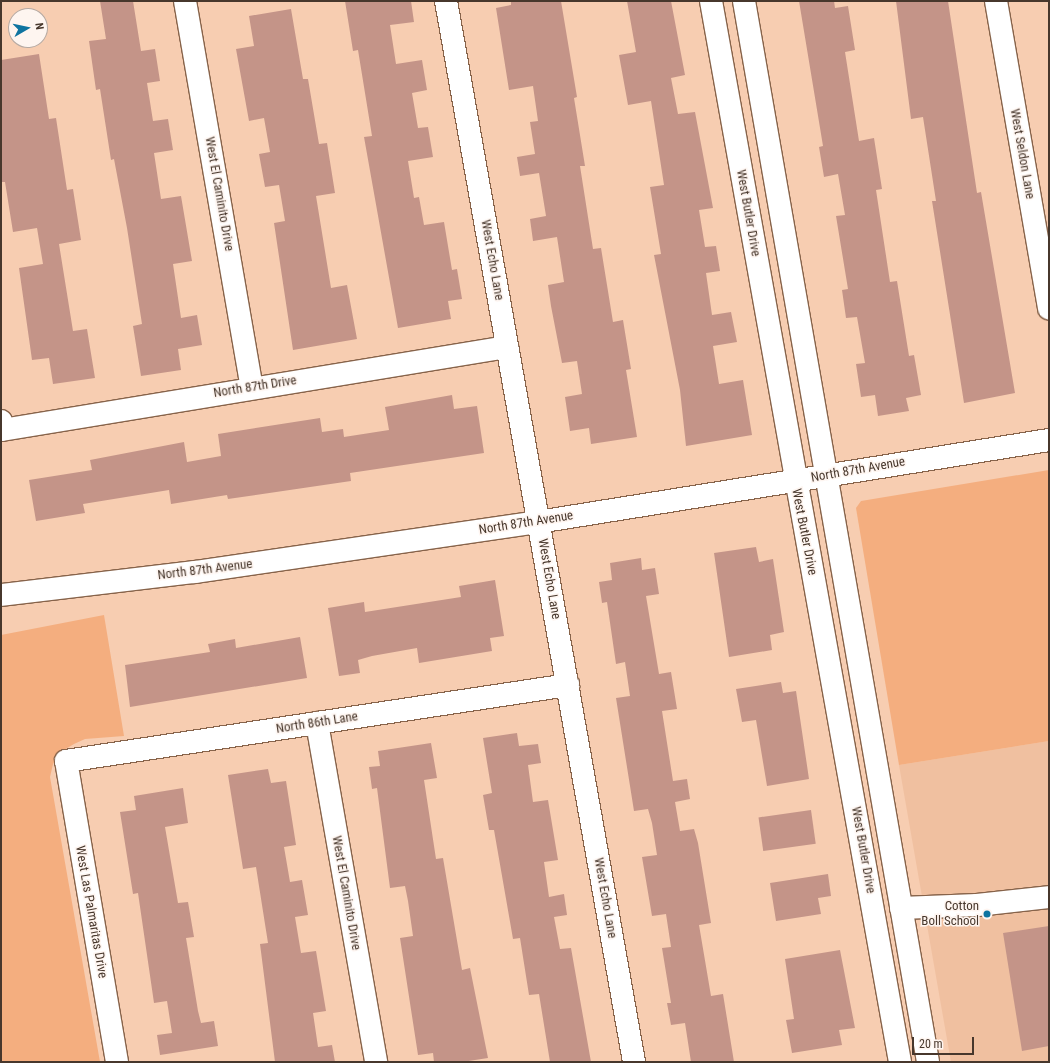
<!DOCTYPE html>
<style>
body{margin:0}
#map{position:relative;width:1050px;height:1063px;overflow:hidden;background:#f7cdb1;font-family:"Roboto Condensed",sans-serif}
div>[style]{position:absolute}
.built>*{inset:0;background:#f0c0a0}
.green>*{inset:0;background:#f4ae7f}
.building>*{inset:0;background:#c49488;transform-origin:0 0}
.roads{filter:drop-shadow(1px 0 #87634a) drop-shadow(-1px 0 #87634a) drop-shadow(0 1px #87634a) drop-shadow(0 -1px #87634a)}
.minor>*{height:22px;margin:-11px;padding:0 11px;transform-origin:11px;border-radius:11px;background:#fff}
.dots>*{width:11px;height:11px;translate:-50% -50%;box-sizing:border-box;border:2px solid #fef5f0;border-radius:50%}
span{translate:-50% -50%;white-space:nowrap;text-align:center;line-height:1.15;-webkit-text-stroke:3px #fef5f0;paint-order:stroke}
.street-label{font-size:13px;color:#47372c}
.poi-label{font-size:13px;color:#47372c}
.right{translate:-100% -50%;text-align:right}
.frame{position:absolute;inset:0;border:2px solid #47372c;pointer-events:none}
.north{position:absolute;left:8px;top:8px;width:40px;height:40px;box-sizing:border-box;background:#fef5f0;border:1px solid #b5a9a2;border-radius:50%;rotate:81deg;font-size:11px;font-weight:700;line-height:16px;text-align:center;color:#47372c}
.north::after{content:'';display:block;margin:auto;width:14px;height:18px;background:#0f74a0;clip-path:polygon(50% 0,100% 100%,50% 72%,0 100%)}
.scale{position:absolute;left:912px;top:1037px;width:62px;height:18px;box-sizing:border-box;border:2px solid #47372c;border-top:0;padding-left:5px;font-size:12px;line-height:14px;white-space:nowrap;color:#47372c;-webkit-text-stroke:3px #fef5f0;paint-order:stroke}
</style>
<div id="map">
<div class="built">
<i style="clip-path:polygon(1049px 741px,1049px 1062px,951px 1062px,899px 765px)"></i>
</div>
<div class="green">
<i style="clip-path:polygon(1049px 470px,1049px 741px,899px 765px,856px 508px,861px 501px)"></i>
<i style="clip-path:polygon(104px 615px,124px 736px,85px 739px,74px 744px,62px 751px,53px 764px,50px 777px,100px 1062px,1px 1062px,1px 635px)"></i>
</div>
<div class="building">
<i style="clip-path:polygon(100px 1px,133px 1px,141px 51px,155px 49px,160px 81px,147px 83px,153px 121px,168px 119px,173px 150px,154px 153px,161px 199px,181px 196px,192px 261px,173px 264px,181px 318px,197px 315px,202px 345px,178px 349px,181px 370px,141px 376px,133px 326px,142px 324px,127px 228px,114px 159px,111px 160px,100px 89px,96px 90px,89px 41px,106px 39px)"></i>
<i style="clip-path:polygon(345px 1px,411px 1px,414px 22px,390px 25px,396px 64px,422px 60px,427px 90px,412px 93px,418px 128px,428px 127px,433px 157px,408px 161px,414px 198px,419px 197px,424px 225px,444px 222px,452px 270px,457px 269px,462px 299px,448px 301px,451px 319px,398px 328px,364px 137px,372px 136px,358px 50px,353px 51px)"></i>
<i style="clip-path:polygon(511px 1px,561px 1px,577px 97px,574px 98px,585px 166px,580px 166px,593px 249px,601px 248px,613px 322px,623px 320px,631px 369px,626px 370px,637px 437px,591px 444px,589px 428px,570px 431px,565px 397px,582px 394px,577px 361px,562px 363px,551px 306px,548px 285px,564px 282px,557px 237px,533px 241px,530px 219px,546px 216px,539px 173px,520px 176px,517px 157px,535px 154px,530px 122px,538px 121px,533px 86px,509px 90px,496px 8px,511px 5px)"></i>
<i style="clip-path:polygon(627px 1px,671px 1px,685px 75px,671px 78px,678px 114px,695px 112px,713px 208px,699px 210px,705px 247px,716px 246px,720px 271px,706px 273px,712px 315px,731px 312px,737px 342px,713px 346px,719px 384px,743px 380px,752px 435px,686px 446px,680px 390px,654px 255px,661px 254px,650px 187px,664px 185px,651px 101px,628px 105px,619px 55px,636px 52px)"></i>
<i style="clip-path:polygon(799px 1px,834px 1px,835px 8px,848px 6px,855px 50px,845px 52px,859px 141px,874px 138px,882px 189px,876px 190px,890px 282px,897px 281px,909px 356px,914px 355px,921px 395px,906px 398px,909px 411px,878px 416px,875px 395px,861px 397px,856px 364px,865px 363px,857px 317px,846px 318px,842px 290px,848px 289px,836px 216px,845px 215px,838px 174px,824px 177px,819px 147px,823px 146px)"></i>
<i style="clip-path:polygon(896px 1px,948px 1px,977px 193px,981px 192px,1015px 393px,964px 403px,932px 201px,936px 201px,923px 117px,911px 119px)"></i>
<i style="clip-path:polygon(291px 9px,303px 79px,308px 79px,319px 144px,327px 143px,335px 193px,316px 196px,331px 288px,347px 285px,357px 339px,293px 350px,274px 223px,285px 221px,279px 185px,265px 187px,259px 154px,270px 152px,264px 118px,249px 121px,236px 49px,254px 46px,249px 16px)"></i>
<i style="clip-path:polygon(39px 54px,49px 119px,56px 118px,67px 190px,73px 189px,81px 240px,59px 244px,73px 331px,87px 329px,95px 378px,53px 384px,49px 358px,32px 360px,19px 268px,43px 264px,37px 228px,13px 232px,5px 182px,1px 182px,1px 60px)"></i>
<i style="clip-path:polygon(452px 395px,454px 409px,477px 406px,484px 453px,350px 473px,351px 481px,228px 499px,227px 495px,171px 504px,169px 490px,83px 504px,85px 513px,36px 521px,29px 480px,92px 470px,90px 460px,184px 442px,187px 462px,221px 456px,218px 434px,320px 418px,322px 432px,343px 429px,344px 437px,389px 430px,385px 407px)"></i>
<i style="clip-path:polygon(756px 547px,759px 562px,773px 559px,784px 632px,770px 635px,772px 650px,729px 657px,714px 553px)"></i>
<i style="clip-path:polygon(641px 558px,642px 570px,655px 568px,659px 594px,646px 596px,659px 674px,671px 672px,677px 709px,662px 711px,673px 781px,687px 779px,690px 799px,675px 802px,680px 831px,694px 829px,698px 843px,711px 923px,699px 925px,711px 996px,723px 994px,734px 1062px,691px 1062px,685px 1023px,671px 1025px,667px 1003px,671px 1003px,662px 948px,671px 947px,666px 914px,652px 916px,642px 857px,657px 855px,652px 823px,648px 809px,634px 811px,616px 698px,630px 696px,625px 662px,616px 664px,607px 602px,602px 603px,599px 582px,612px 580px,610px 563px)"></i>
<i style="clip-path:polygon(495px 580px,504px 636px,490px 638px,492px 651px,419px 663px,417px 648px,372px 656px,358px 660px,360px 673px,339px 676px,328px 608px,364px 602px,365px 612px,461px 597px,459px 586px)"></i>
<i style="clip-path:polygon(300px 637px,307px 678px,130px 707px,125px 665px,210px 652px,208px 644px,235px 639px,236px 648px)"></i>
<i style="clip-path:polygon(781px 682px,783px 693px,796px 691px,809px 779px,767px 786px,756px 720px,742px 722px,736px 689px)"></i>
<i style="clip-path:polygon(517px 733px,519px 746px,538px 744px,541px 763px,528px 765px,533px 802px,548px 800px,558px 860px,544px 862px,549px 897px,564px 894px,567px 915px,554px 917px,560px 949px,571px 948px,591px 1062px,550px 1062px,539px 994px,529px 995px,520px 938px,513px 939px,494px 830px,489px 830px,483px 795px,492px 793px,483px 738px)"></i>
<i style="clip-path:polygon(431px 743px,437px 778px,424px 780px,436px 859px,443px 858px,462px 970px,470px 968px,488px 1058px,462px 1062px,434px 1062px,433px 1053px,418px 1055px,400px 938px,413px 936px,408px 901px,405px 886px,390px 888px,377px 788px,372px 789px,369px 767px,380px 766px,378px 751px)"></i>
<i style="clip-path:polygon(268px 769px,271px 783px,286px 781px,296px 845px,284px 847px,290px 882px,302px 880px,308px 915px,295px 917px,301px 953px,316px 951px,326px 1011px,313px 1013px,318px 1047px,332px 1045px,335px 1062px,275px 1062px,260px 944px,268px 943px,256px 867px,243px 869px,228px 775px)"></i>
<i style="clip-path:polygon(183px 788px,188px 823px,165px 827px,178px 903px,188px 902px,194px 937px,186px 938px,198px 1011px,201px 1023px,214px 1021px,218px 1046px,160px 1055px,157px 1035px,172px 1033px,167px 1001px,154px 1003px,138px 893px,133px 894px,120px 812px,136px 810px,134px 796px)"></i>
<i style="left:811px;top:810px;width:34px;height:53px;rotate:82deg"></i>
<i style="clip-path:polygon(828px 874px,831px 896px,818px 898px,821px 914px,776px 921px,770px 883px)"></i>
<i style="clip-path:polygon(1049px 926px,1049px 1046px,1022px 1051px,1003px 933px)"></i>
<i style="clip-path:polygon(840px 950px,855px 1028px,839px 1030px,842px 1045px,792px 1053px,786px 1020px,794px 1019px,785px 959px)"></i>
</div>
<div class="roads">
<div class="minor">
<i style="left:185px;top:1px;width:392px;rotate:80.2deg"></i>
<i style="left:446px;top:1px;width:1078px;rotate:79.95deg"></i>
<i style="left:711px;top:1px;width:1078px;rotate:79.9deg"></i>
<i style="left:744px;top:1px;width:1077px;rotate:80.16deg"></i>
<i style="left:996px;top:1px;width:312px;rotate:80.2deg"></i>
<i style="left:1px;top:421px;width:9px;rotate:84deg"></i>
<i style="left:2px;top:430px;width:512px;rotate:-9.33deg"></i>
<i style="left:1px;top:595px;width:195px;rotate:-6.8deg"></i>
<i style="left:195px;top:572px;width:347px;rotate:-8.3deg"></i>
<i style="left:538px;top:522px;width:518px;rotate:-9.12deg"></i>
<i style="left:317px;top:723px;width:344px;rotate:80.1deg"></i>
<i style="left:901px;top:908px;width:76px;rotate:-2.3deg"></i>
<i style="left:977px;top:905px;width:72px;rotate:-6.3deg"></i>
<i style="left:117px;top:1062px;width:305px;rotate:-99.6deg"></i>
<i style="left:66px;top:761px;width:508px;rotate:-8.61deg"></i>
</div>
</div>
<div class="dots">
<i style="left:987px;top:914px;background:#0f74a0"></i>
</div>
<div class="street-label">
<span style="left:1022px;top:154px;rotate:80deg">West Seldon Lane</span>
<span style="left:219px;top:194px;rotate:80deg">West El Caminito Drive</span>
<span style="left:748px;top:213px;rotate:80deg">West Butler Drive</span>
<span style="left:492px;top:260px;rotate:80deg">West Echo Lane</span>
<span style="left:255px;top:387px;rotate:-9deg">North 87th Drive</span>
<span style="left:858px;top:470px;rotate:-10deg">North 87th Avenue</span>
<span style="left:526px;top:523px;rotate:-9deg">North 87th Avenue</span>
<span style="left:804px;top:532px;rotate:79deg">West Butler Drive</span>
<span style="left:205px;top:570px;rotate:-7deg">North 87th Avenue</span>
<span style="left:549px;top:579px;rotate:80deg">West Echo Lane</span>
<span style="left:317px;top:723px;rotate:-9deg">North 86th Lane</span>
<span style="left:863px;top:850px;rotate:80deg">West Butler Drive</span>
<span style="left:346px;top:893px;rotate:80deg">West El Caminito Drive</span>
<span style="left:605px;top:898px;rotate:80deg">West Echo Lane</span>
<span style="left:91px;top:912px;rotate:80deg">West Las Palmaritas Drive</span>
</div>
<div class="poi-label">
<span class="right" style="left:979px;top:914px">Cotton<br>Boll School</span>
</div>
<div class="frame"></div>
<div class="north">N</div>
<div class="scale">20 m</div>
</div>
